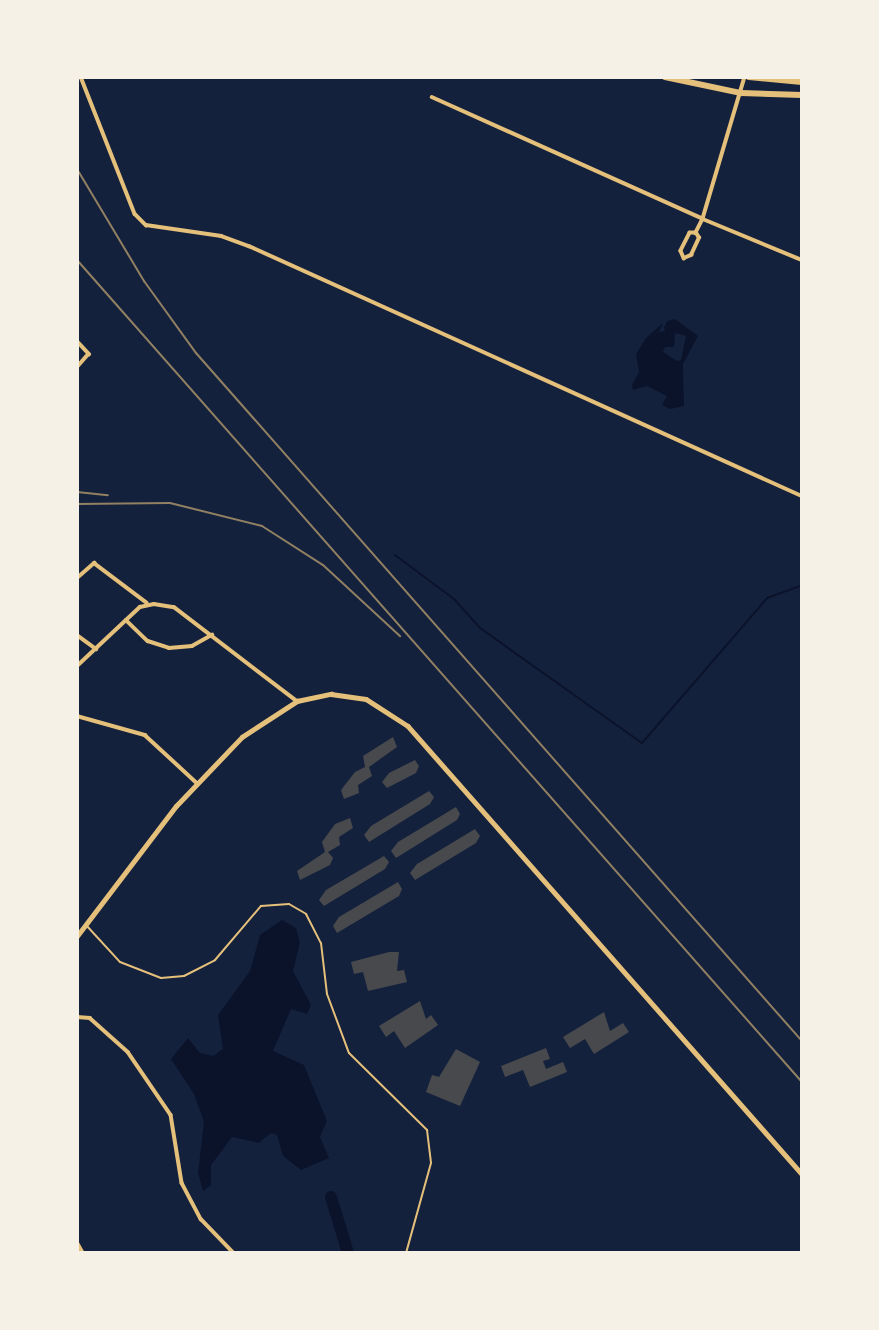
<!DOCTYPE html>
<style>
body{margin:0}
#map{position:relative;width:879px;height:1330px;overflow:hidden;background:#14213d;font-family:"Fira Sans Condensed",sans-serif}
div>[style]{position:absolute}
.water>*{inset:0;background:#0b132b}
.stream>*{height:2px;margin:-1px;padding:0 1px;transform-origin:1px;border-radius:1px;background:#0b132b}
.river>*{height:12px;margin:-6px;padding:0 6px;transform-origin:6px;border-radius:6px;background:#0b132b}
.building>*{inset:0;background:#48494c}
.service>*{height:2px;margin:-1px;padding:0 1px;transform-origin:1px;border-radius:1px;background:#e5c07b}
.minor>*{height:3.5px;margin:-1.75px;padding:0 1.75px;transform-origin:1.75px;border-radius:1.75px;background:#e5c07b}
.tertiary>*{height:4.5px;margin:-2.25px;padding:0 2.25px;transform-origin:2.25px;border-radius:2.25px;background:#e5c07b}
.primary>*{height:6px;margin:-3px;padding:0 3px;transform-origin:3px;border-radius:3px;background:#e5c07b}
.rail>*{height:2px;margin:-1px;padding:0 1px;transform-origin:1px;border-radius:1px;background:#918062}
span{translate:-50% -50%;white-space:nowrap;text-align:center;line-height:1.15;-webkit-text-stroke:5px #f6f1e7;paint-order:stroke}
.frame{position:absolute;inset:0;border:79px solid #f6f1e7;pointer-events:none}
</style>
<div id="map">
<div class="water">
<i style="clip-path:polygon(evenodd,675px 319px,698px 336px,683px 364px,684px 406px,670px 409px,662px 405px,667px 396px,647px 386px,633px 390px,632px 385px,639px 372px,636px 354px,646px 338px,663px 323px,659px 332px,665px 331px,668px 340px,664px 328px,667px 321px,675px 319px,675px 333px,686px 336px,681px 360px,677px 361px,663px 352px,665px 347px,674px 347px,675px 333px)"></i>
<i style="clip-path:polygon(282px 920px,296px 928px,300px 942px,293px 971px,311px 1005px,307px 1014px,291px 1009px,273px 1051px,304px 1065px,327px 1121px,320px 1137px,329px 1158px,301px 1170px,283px 1156px,277px 1135px,271px 1133px,259px 1143px,232px 1137px,211px 1165px,211px 1185px,203px 1191px,198px 1173px,204px 1122px,194px 1094px,171px 1059px,188px 1038px,200px 1053px,213px 1056px,223px 1049px,218px 1015px,250px 971px,260px 935px)"></i>
</div>
<div class="stream">
<i style="left:395px;top:555px;width:74px;rotate:36.7deg"></i>
<i style="left:454px;top:599px;width:39px;rotate:48deg"></i>
<i style="left:480px;top:628px;width:199px;rotate:35.4deg"></i>
<i style="left:642px;top:743px;width:191px;rotate:-49.2deg"></i>
<i style="left:767px;top:598px;width:37px;rotate:-20deg"></i>
</div>
<div class="river">
<i style="left:331px;top:1197px;width:59px;rotate:73.1deg"></i>
</div>
<div class="building">
<i style="clip-path:polygon(393px 737px,397px 747px,369px 767px,372px 776px,358px 785px,359px 793px,344px 799px,341px 790px,355px 772px,365px 767px,363px 756px)"></i>
<i style="clip-path:polygon(415px 760px,419px 766px,416px 773px,387px 788px,382px 782px,389px 773px)"></i>
<i style="clip-path:polygon(429px 791px,434px 797px,430px 804px,369px 842px,364px 835px,371px 826px)"></i>
<i style="clip-path:polygon(456px 807px,460px 814px,457px 820px,396px 858px,391px 851px,398px 842px)"></i>
<i style="clip-path:polygon(350px 818px,353px 828px,339px 837px,340px 845px,328px 852px,333px 858px,330px 865px,300px 880px,297px 871px,325px 852px,322px 842px,335px 824px)"></i>
<i style="clip-path:polygon(475px 829px,480px 836px,476px 843px,415px 880px,410px 873px,417px 864px)"></i>
<i style="clip-path:polygon(384px 856px,389px 862px,385px 869px,324px 906px,319px 900px,326px 890px)"></i>
<i style="clip-path:polygon(398px 882px,402px 889px,399px 896px,337px 933px,333px 926px,339px 917px)"></i>
<i style="clip-path:polygon(389px 952px,399px 952px,397px 971px,404px 970px,407px 982px,368px 991px,363px 972px,354px 974px,351px 962px)"></i>
<i style="clip-path:polygon(420px 1001px,426px 1019px,431px 1015px,438px 1025px,405px 1048px,394px 1031px,386px 1037px,379px 1026px)"></i>
<i style="clip-path:polygon(604px 1012px,610px 1031px,623px 1023px,629px 1032px,594px 1054px,585px 1039px,570px 1048px,563px 1037px)"></i>
<i style="clip-path:polygon(546px 1048px,550px 1059px,543px 1061px,546px 1069px,563px 1062px,567px 1072px,530px 1087px,523px 1070px,505px 1077px,501px 1066px)"></i>
<i style="clip-path:polygon(456px 1049px,480px 1062px,460px 1106px,426px 1092px,432px 1075px,439px 1077px)"></i>
</div>
<div class="service">
<i style="left:86px;top:925px;width:50px;rotate:47.4deg"></i>
<i style="left:120px;top:962px;width:44px;rotate:21.3deg"></i>
<i style="left:161px;top:978px;width:23px;rotate:-5deg"></i>
<i style="left:184px;top:976px;width:35px;rotate:-27deg"></i>
<i style="left:215px;top:960px;width:71px;rotate:-49.6deg"></i>
<i style="left:261px;top:906px;width:28px;rotate:-4deg"></i>
<i style="left:289px;top:904px;width:20px;rotate:30deg"></i>
<i style="left:306px;top:914px;width:33px;rotate:63deg"></i>
<i style="left:321px;top:943px;width:51px;rotate:83.3deg"></i>
<i style="left:327px;top:994px;width:63px;rotate:69.6deg"></i>
<i style="left:349px;top:1053px;width:110px;rotate:44.6deg"></i>
<i style="left:427px;top:1130px;width:33px;rotate:83deg"></i>
<i style="left:431px;top:1163px;width:93px;rotate:105.5deg"></i>
</div>
<div class="minor">
<i style="left:81px;top:77px;width:147px;rotate:68.5deg"></i>
<i style="left:135px;top:214px;width:16px;rotate:45deg"></i>
<i style="left:146px;top:225px;width:76px;rotate:8.3deg"></i>
<i style="left:221px;top:236px;width:30px;rotate:20deg"></i>
<i style="left:249px;top:246px;width:607px;rotate:24.33deg"></i>
<i style="left:745px;top:77px;width:148px;rotate:106.5deg"></i>
<i style="left:703px;top:219px;width:107px;rotate:22.5deg"></i>
<i style="left:432px;top:97px;width:297px;rotate:24.2deg"></i>
<i style="left:703px;top:219px;width:16px;rotate:117deg"></i>
<i style="left:696px;top:233px;width:6px;rotate:180deg"></i>
<i style="left:690px;top:233px;width:20px;rotate:117deg"></i>
<i style="left:681px;top:251px;width:8px;rotate:67deg"></i>
<i style="left:684px;top:258px;width:8px;rotate:-23deg"></i>
<i style="left:691px;top:255px;width:19px;rotate:-65deg"></i>
<i style="left:699px;top:238px;width:6px;rotate:-121deg"></i>
<i style="left:77px;top:341px;width:18px;rotate:47deg"></i>
<i style="left:89px;top:354px;width:18px;rotate:131deg"></i>
<i style="left:77px;top:578px;width:23px;rotate:-41deg"></i>
<i style="left:94px;top:563px;width:66px;rotate:37deg"></i>
<i style="left:126px;top:620px;width:30px;rotate:44deg"></i>
<i style="left:148px;top:641px;width:22px;rotate:18deg"></i>
<i style="left:169px;top:648px;width:23px;rotate:-5deg"></i>
<i style="left:192px;top:646px;width:23px;rotate:-29deg"></i>
<i style="left:77px;top:635px;width:24px;rotate:36deg"></i>
<i style="left:77px;top:666px;width:86px;rotate:-43.1deg"></i>
<i style="left:140px;top:607px;width:14px;rotate:-12deg"></i>
<i style="left:154px;top:604px;width:20px;rotate:9deg"></i>
<i style="left:174px;top:607px;width:155px;rotate:37.4deg"></i>
<i style="left:77px;top:716px;width:71px;rotate:15.6deg"></i>
<i style="left:145px;top:735px;width:71px;rotate:42.7deg"></i>
<i style="left:77px;top:1017px;width:13px;rotate:4deg"></i>
<i style="left:90px;top:1018px;width:51px;rotate:41.8deg"></i>
<i style="left:128px;top:1052px;width:76px;rotate:55.7deg"></i>
<i style="left:171px;top:1115px;width:69px;rotate:80.8deg"></i>
<i style="left:182px;top:1183px;width:41px;rotate:62.2deg"></i>
<i style="left:201px;top:1219px;width:47px;rotate:45.9deg"></i>
<i style="left:77px;top:1242px;width:13px;rotate:61deg"></i>
</div>
<div class="tertiary">
<i style="left:77px;top:936px;width:163px;rotate:-52.7deg"></i>
<i style="left:176px;top:806px;width:95px;rotate:-46.3deg"></i>
<i style="left:242px;top:737px;width:66px;rotate:-33.2deg"></i>
<i style="left:297px;top:701px;width:35px;rotate:-12deg"></i>
<i style="left:331px;top:694px;width:35px;rotate:8deg"></i>
<i style="left:366px;top:699px;width:50px;rotate:32.7deg"></i>
<i style="left:408px;top:726px;width:597px;rotate:48.67deg"></i>
</div>
<div class="primary">
<i style="left:665px;top:77px;width:78px;rotate:11.9deg"></i>
<i style="left:741px;top:93px;width:61px;rotate:1.9deg"></i>
<i style="left:749px;top:77px;width:53px;rotate:5.4deg"></i>
</div>
<div class="rail">
<i style="left:77px;top:169px;width:131px;rotate:59.1deg"></i>
<i style="left:144px;top:281px;width:89px;rotate:54.2deg"></i>
<i style="left:196px;top:353px;width:917px;rotate:48.63deg"></i>
<i style="left:77px;top:260px;width:1096px;rotate:48.59deg"></i>
<i style="left:77px;top:492px;width:31px;rotate:6deg"></i>
<i style="left:77px;top:504px;width:93px;rotate:-0.6deg"></i>
<i style="left:170px;top:503px;width:95px;rotate:14deg"></i>
<i style="left:262px;top:526px;width:72px;rotate:32.6deg"></i>
<i style="left:323px;top:565px;width:105px;rotate:42.7deg"></i>
</div>
<div class="frame"></div>
</div>
